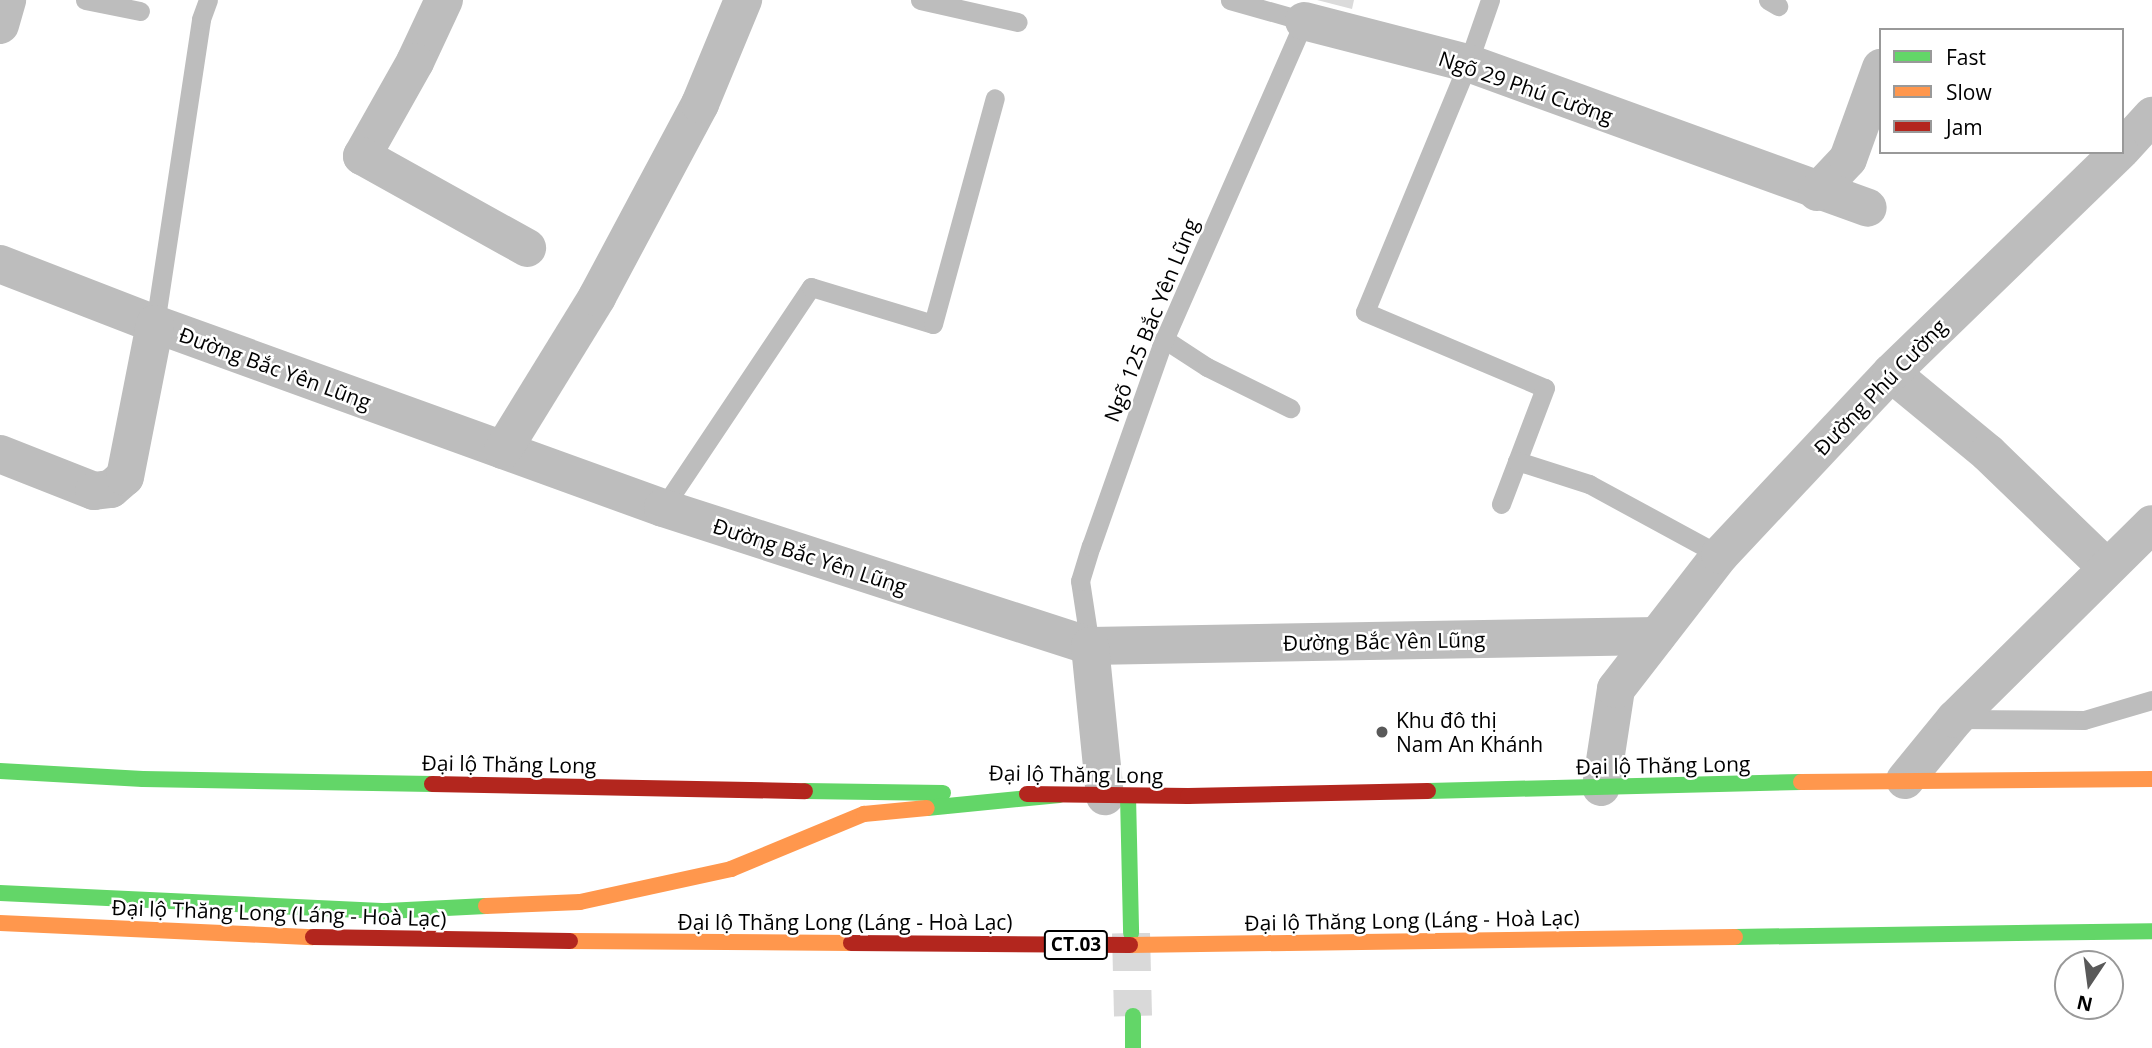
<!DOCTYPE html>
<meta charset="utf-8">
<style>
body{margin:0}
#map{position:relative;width:2152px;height:1048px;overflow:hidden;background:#fff;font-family:"Open Sans",sans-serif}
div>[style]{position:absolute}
.building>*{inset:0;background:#dbdbdb}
.primary-tunnel>*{height:38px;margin-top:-19px;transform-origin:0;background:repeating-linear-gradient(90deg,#d9d9d9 0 38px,transparent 0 57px)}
.lane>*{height:19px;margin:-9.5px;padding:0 9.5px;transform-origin:9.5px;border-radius:9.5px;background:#bdbdbd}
.street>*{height:38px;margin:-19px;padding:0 19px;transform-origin:19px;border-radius:19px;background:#bdbdbd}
.fast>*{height:16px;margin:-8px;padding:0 8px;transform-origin:8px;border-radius:8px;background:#63d668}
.slow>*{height:16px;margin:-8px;padding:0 8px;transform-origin:8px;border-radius:8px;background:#ff974d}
.jam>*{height:16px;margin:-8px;padding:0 8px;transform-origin:8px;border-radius:8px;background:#b3261e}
.dots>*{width:19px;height:19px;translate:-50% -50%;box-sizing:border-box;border:4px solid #fff;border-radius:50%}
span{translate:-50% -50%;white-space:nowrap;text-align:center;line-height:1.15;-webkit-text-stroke:5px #fff;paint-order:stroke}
.shield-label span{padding:2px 5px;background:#fff;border:2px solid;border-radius:5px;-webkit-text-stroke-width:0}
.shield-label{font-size:19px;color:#000;font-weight:700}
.street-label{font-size:21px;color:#000}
.poi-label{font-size:21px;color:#000}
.left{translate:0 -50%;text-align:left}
.legend{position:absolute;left:1879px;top:28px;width:245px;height:126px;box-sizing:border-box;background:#fff;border:2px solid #999;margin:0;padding:9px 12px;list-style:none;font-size:21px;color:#000}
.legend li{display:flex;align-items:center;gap:14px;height:35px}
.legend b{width:35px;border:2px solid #999}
.north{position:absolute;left:2054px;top:950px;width:70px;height:70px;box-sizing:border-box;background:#fff;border:2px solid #999;border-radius:50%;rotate:193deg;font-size:19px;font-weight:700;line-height:28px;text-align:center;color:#000}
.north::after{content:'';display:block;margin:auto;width:24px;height:32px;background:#595959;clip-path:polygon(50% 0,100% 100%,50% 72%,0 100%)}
</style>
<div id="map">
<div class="building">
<i style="clip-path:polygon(1317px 0,1354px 0,1352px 9px)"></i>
</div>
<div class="primary-tunnel">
<i style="left:1131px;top:933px;width:83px;rotate:88.6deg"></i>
</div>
<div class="lane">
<i style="left:85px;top:0;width:56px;rotate:11.3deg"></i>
<i style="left:920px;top:0;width:100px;rotate:12.7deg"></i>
<i style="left:1490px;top:0;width:67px;rotate:109.2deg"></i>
<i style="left:1468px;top:63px;width:269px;rotate:112.5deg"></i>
<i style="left:1365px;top:312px;width:195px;rotate:22.9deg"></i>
<i style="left:1545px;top:388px;width:124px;rotate:110.8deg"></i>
<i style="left:1768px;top:0;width:12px;rotate:31deg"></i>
<i style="left:155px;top:324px;width:308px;rotate:-81.4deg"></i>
<i style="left:201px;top:19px;width:20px;rotate:-70deg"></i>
<i style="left:1164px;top:339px;width:51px;rotate:33.1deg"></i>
<i style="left:1207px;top:367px;width:93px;rotate:26.3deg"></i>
<i style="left:1517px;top:461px;width:76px;rotate:17.7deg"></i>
<i style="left:1589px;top:484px;width:149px;rotate:28.5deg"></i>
<i style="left:663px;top:508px;width:266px;rotate:-56.2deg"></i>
<i style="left:811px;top:287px;width:127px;rotate:16.9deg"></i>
<i style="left:933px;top:324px;width:234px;rotate:-74.7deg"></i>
<i style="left:1090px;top:646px;width:66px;rotate:-98.7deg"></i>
<i style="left:1080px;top:581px;width:37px;rotate:-73deg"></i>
<i style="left:1091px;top:546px;width:211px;rotate:-70.6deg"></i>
<i style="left:1161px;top:347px;width:356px;rotate:-66.3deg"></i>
<i style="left:1304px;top:21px;width:77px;rotate:-164.2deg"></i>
<i style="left:1956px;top:719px;width:128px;rotate:0.4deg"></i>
<i style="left:2084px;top:720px;width:71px;rotate:-16.4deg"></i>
</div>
<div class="street">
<i style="left:444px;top:0;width:68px;rotate:115.1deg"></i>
<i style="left:415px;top:62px;width:108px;rotate:119.4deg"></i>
<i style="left:362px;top:156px;width:189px;rotate:29.1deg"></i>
<i style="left:1304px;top:21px;width:169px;rotate:14.4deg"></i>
<i style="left:1468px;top:63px;width:425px;rotate:19.9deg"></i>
<i style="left:0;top:25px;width:26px;rotate:-74deg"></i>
<i style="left:2122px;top:149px;width:45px;rotate:-47.7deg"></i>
<i style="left:1817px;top:192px;width:45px;rotate:-46.8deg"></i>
<i style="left:1848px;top:159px;width:97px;rotate:-70.1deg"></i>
<i style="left:0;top:264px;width:166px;rotate:21.2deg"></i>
<i style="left:155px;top:324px;width:540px;rotate:19.91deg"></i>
<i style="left:663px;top:508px;width:449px;rotate:17.9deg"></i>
<i style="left:1090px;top:646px;width:567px;rotate:-1.01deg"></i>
<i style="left:1891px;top:373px;width:126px;rotate:39.5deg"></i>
<i style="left:1988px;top:453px;width:164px;rotate:44deg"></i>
<i style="left:503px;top:450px;width:180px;rotate:-58.4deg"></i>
<i style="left:597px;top:297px;width:219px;rotate:-61.9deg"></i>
<i style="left:700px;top:104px;width:113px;rotate:-67.5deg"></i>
<i style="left:0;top:454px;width:101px;rotate:21.5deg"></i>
<i style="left:94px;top:491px;width:17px;rotate:-7deg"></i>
<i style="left:111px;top:489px;width:18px;rotate:-41deg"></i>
<i style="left:125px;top:477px;width:156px;rotate:-78.9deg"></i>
<i style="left:1090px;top:646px;width:151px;rotate:84.3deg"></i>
<i style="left:1905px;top:780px;width:79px;rotate:-50.7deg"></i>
<i style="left:1955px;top:719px;width:277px;rotate:-44.7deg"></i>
<i style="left:1601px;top:787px;width:99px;rotate:-81.3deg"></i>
<i style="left:1616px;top:689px;width:170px;rotate:-52.2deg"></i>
<i style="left:1720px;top:555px;width:250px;rotate:-46.8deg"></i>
<i style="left:1891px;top:373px;width:318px;rotate:-44.1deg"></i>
</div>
<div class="fast">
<i style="left:0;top:771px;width:143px;rotate:3.2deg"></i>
<i style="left:143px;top:779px;width:289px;rotate:1deg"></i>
<i style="left:805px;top:791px;width:138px;rotate:0.8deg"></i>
<i style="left:1428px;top:791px;width:373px;rotate:-1.4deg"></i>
<i style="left:1128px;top:796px;width:137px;rotate:88.7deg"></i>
<i style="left:927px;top:808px;width:133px;rotate:-5.6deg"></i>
<i style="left:0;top:893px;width:387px;rotate:2.7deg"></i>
<i style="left:387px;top:911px;width:99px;rotate:-2.9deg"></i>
<i style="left:1735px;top:937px;width:417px;rotate:-0.8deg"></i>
<i style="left:1133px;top:1016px;width:32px;rotate:90deg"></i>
</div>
<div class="slow">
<i style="left:1801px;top:782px;width:351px;rotate:-0.5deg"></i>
<i style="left:486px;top:906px;width:94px;rotate:-2.4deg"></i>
<i style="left:580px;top:902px;width:155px;rotate:-12.3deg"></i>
<i style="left:731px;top:869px;width:144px;rotate:-22.5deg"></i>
<i style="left:864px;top:814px;width:63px;rotate:-5.4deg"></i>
<i style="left:0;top:923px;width:313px;rotate:2.6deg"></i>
<i style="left:570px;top:941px;width:281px;rotate:0.4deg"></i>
<i style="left:1130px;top:945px;width:605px;rotate:-0.76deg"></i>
</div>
<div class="jam">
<i style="left:432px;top:784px;width:373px;rotate:1.1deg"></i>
<i style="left:1027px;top:794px;width:161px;rotate:0.7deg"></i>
<i style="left:1188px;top:796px;width:240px;rotate:-1.2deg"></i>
<i style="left:313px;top:937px;width:257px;rotate:0.9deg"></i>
<i style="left:851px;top:943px;width:279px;rotate:0.4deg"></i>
</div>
<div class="dots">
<i style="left:1382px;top:732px;background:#595959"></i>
</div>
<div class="shield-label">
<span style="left:1076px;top:945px">CT.03</span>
</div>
<div class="street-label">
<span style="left:1526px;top:87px;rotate:19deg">Ngõ 29 Phú Cường</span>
<span style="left:1151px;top:320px;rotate:-68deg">Ngõ 125 Bắc Yên Lũng</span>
<span style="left:275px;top:368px;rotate:20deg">Đường Bắc Yên Lũng</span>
<span style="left:1880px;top:387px;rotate:-46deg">Đường Phú Cường</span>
<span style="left:810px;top:556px;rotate:18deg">Đường Bắc Yên Lũng</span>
<span style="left:1384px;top:641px;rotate:-1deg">Đường Bắc Yên Lũng</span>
<span style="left:509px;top:764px;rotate:1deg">Đại lộ Thăng Long</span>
<span style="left:1663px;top:765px;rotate:-1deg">Đại lộ Thăng Long</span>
<span style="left:1076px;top:774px;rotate:1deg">Đại lộ Thăng Long</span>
<span style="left:279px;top:913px;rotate:2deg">Đại lộ Thăng Long (Láng - Hoà Lạc)</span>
<span style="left:1412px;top:920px;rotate:-1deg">Đại lộ Thăng Long (Láng - Hoà Lạc)</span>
<span style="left:845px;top:922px">Đại lộ Thăng Long (Láng - Hoà Lạc)</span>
</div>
<div class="poi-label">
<span class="left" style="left:1396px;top:732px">Khu đô thị<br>Nam An Khánh</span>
</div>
<ul class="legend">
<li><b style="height:9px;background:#63d668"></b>Fast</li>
<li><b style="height:9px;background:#ff974d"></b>Slow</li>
<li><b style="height:9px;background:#b3261e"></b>Jam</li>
</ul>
<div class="north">N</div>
</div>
